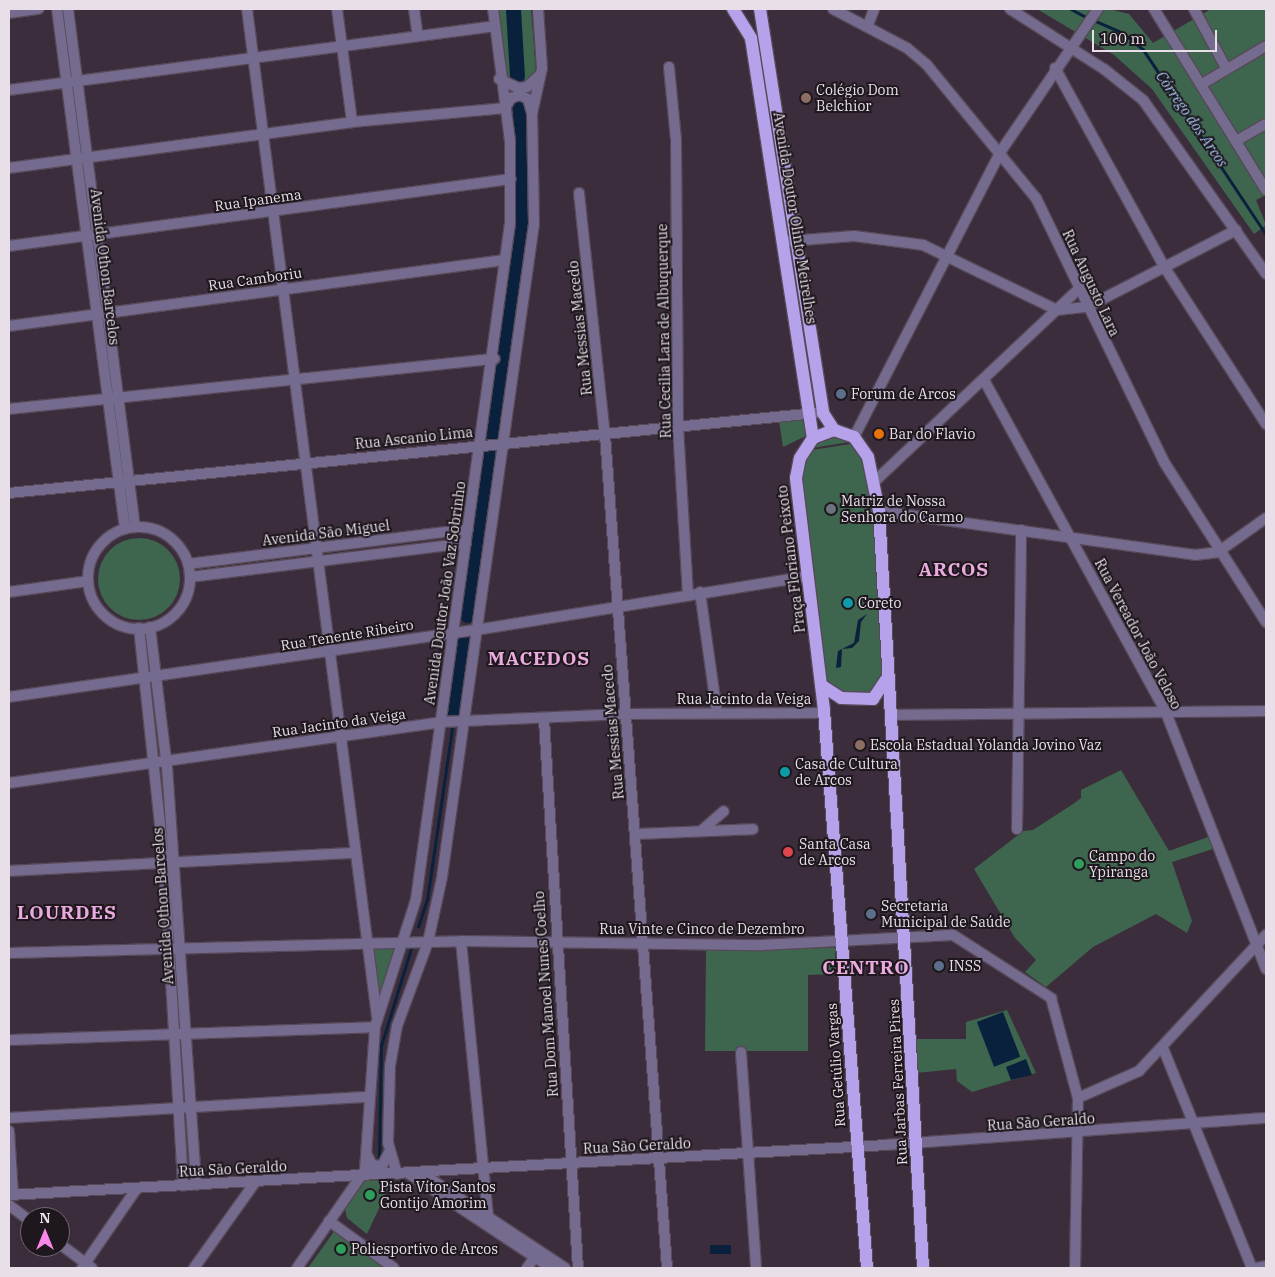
<!DOCTYPE html>
<meta charset="utf-8">
<style>
body{margin:0}
#map{position:relative;width:1275px;height:1277px;overflow:hidden;background:#3b2d3b;font-family:"IBM Plex Serif",serif}
div>[style]{position:absolute}
.green>*{inset:0;background:#3e654e}
.round{border-radius:50%}
.water>*{inset:0;background:#0a213e;transform-origin:0 0}
.stream>*{height:2.5px;margin:-1.25px;padding:0 1.25px;transform-origin:1.25px;border-radius:1.25px;background:#0a213e}
.river>*{height:15px;margin:-7.5px;padding:0 7.5px;transform-origin:7.5px;border-radius:7.5px;background:#0a213e}
.roads{filter:drop-shadow(1px 0 #574957) drop-shadow(-1px 0 #574957) drop-shadow(0 1px #574957) drop-shadow(0 -1px #574957)}
.minor>*{height:10px;margin:-5px;padding:0 5px;transform-origin:5px;border-radius:5px;background:#746b8f}
.minor>.ring{margin:-5px;padding:0;box-sizing:content-box;background:none;border:10px solid #746b8f;border-radius:50%}
.major>*{height:12px;margin:-6px;padding:0 6px;transform-origin:6px;border-radius:6px;background:#b5a2ea}
.dots>*{width:14px;height:14px;translate:-50% -50%;box-sizing:border-box;border:2px solid #1e181e;border-radius:50%}
span{translate:-50% -50%;white-space:nowrap;text-align:center;line-height:1.15;-webkit-text-stroke:4px #1e181e;paint-order:stroke}
.poi-label{font-size:14px;color:#e8dfe8}
.left{translate:0 -50%;text-align:left}
.street-label{font-size:14px;color:#e8dfe8}
.water-label{font-size:15px;color:#a8caf7;font-style:italic}
.district-label{font-size:19px;color:#eaaade;font-weight:700;letter-spacing:1px}
.frame{position:absolute;inset:0;border:10px solid #e8dfe8;pointer-events:none}
.north{position:absolute;left:20px;top:1207px;width:50px;height:50px;box-sizing:border-box;background:#1e181e;border:1px solid #6f686f;border-radius:50%;rotate:0deg;font-size:14px;font-weight:700;line-height:20px;text-align:center;color:#e8dfe8}
.north::after{content:'';display:block;margin:auto;width:18px;height:22px;background:#f987e8;clip-path:polygon(50% 0,100% 100%,50% 72%,0 100%)}
.scale{position:absolute;left:1092px;top:30px;width:125px;height:22px;box-sizing:border-box;border:2px solid #e8dfe8;border-top:0;padding-left:6px;font-size:15px;line-height:18px;white-space:nowrap;color:#e8dfe8;-webkit-text-stroke:4px #1e181e;paint-order:stroke}
</style>
<div id="map">
<div class="green">
<i style="clip-path:polygon(499px 9px,531px 9px,536px 73px,523px 86px,505px 78px)"></i>
<i style="clip-path:polygon(1037px 9px,1109px 9px,1129px 14px,1153px 43px,1211px 9px,1266px 9px,1266px 195px,1256px 200px,1266px 225px,1254px 234px,1152px 89px,1114px 55px)"></i>
<i style="clip-path:polygon(805px 417px,808px 435px,783px 447px,779px 421px)"></i>
<i style="clip-path:polygon(821px 434px,856px 441px,806px 449px)"></i>
<i style="clip-path:polygon(857px 443px,870px 466px,885px 677px,872px 697px,826px 689px,798px 488px,805px 451px)"></i>
<i class="round" style="left:98px;top:538px;width:82px;height:82px"></i>
<i style="clip-path:polygon(1121px 770px,1169px 851px,1208px 837px,1213px 849px,1172px 862px,1192px 921px,1187px 933px,1156px 914px,1093px 947px,1046px 987px,1025px 972px,1036px 960px,1015px 938px,974px 869px,1023px 831px,1033px 830px,1073px 804px,1081px 798px,1081px 790px)"></i>
<i style="clip-path:polygon(405px 943px,378px 1020px,367px 944px)"></i>
<i style="clip-path:polygon(835px 948px,836px 974px,808px 975px,808px 1051px,705px 1051px,706px 949px)"></i>
<i style="clip-path:polygon(1007px 1010px,1036px 1073px,972px 1092px,957px 1081px,956px 1069px,916px 1073px,915px 1039px,966px 1039px,966px 1022px)"></i>
<i style="clip-path:polygon(365px 1180px,392px 1181px,367px 1234px,347px 1218px,345px 1209px)"></i>
<i style="clip-path:polygon(335px 1230px,388px 1268px,308px 1268px)"></i>
</div>
<div class="water">
<i style="clip-path:polygon(867px 614px,861px 622px,859px 641px,852px 648px,842px 649px,841px 667px,836px 668px,838px 651px,854px 643px,858px 620px)"></i>
<i style="left:1003px;top:1012px;width:48px;height:28px;rotate:69deg"></i>
<i style="clip-path:polygon(1026px 1059px,1032px 1075px,1011px 1080px,1006px 1067px)"></i>
<i style="left:731px;top:1245px;width:9px;height:21px;rotate:90deg"></i>
</div>
<div class="stream">
<i style="left:1071px;top:9px;width:19px;rotate:28deg"></i>
<i style="left:1093px;top:20px;width:33px;rotate:23deg"></i>
<i style="left:1123px;top:33px;width:26px;rotate:39deg"></i>
<i style="left:1143px;top:49px;width:222px;rotate:56.4deg"></i>
<i style="left:418px;top:927px;width:28px;rotate:-72deg"></i>
<i style="left:427px;top:900px;width:173px;rotate:-81.7deg"></i>
<i style="left:379px;top:1157px;width:111px;rotate:-89deg"></i>
<i style="left:381px;top:1046px;width:106px;rotate:-72.9deg"></i>
</div>
<div class="river">
<i style="left:513px;top:9px;width:67px;rotate:86.6deg"></i>
<i style="left:492px;top:433px;width:218px;rotate:-82.1deg"></i>
<i style="left:522px;top:217px;width:112px;rotate:-91deg"></i>
<i style="left:467px;top:615px;width:162px;rotate:-82.6deg"></i>
<i style="left:455px;top:713px;width:77px;rotate:-83.2deg"></i>
</div>
<div class="roads">
<div class="minor">
<i style="left:57px;top:9px;width:524px;rotate:82.55deg"></i>
<i style="left:68px;top:9px;width:522px;rotate:82.63deg"></i>
<i style="left:247px;top:9px;width:1016px;rotate:82.65deg"></i>
<i style="left:337px;top:9px;width:114px;rotate:82.4deg"></i>
<i style="left:414px;top:9px;width:27px;rotate:82deg"></i>
<i style="left:833px;top:9px;width:84px;rotate:27.8deg"></i>
<i style="left:907px;top:48px;width:26px;rotate:40deg"></i>
<i style="left:927px;top:65px;width:172px;rotate:50.7deg"></i>
<i style="left:1036px;top:198px;width:293px;rotate:64.1deg"></i>
<i style="left:1164px;top:462px;width:190px;rotate:57.5deg"></i>
<i style="left:1010px;top:9px;width:112px;rotate:32.6deg"></i>
<i style="left:1104px;top:69px;width:50px;rotate:38.5deg"></i>
<i style="left:1143px;top:100px;width:213px;rotate:54.7deg"></i>
<i style="left:1154px;top:9px;width:213px;rotate:58.3deg"></i>
<i style="left:1194px;top:9px;width:67px;rotate:61.5deg"></i>
<i style="left:9px;top:13px;width:30px;rotate:-8deg"></i>
<i style="left:868px;top:25px;width:17px;rotate:-69deg"></i>
<i style="left:669px;top:67px;width:73px;rotate:84.5deg"></i>
<i style="left:676px;top:140px;width:287px;rotate:89.6deg"></i>
<i style="left:678px;top:427px;width:167px;rotate:86.6deg"></i>
<i style="left:1055px;top:68px;width:228px;rotate:61.2deg"></i>
<i style="left:1165px;top:268px;width:186px;rotate:57.1deg"></i>
<i style="left:499px;top:79px;width:21px;rotate:25deg"></i>
<i style="left:518px;top:88px;width:9px;rotate:-6deg"></i>
<i style="left:527px;top:87px;width:18px;rotate:-43deg"></i>
<i style="left:1202px;top:84px;width:74px;rotate:-30.7deg"></i>
<i style="left:9px;top:90px;width:489px;rotate:-7.5deg"></i>
<i style="left:1236px;top:141px;width:34px;rotate:-30deg"></i>
<i style="left:9px;top:168px;width:346px;rotate:-7.6deg"></i>
<i style="left:352px;top:122px;width:154px;rotate:-5.2deg"></i>
<i style="left:505px;top:108px;width:12px;rotate:-59deg"></i>
<i style="left:511px;top:98px;width:9px;rotate:-18deg"></i>
<i style="left:520px;top:95px;width:9px;rotate:27deg"></i>
<i style="left:528px;top:99px;width:15px;rotate:74deg"></i>
<i style="left:579px;top:193px;width:243px;rotate:83.9deg"></i>
<i style="left:605px;top:435px;width:835px;rotate:85.74deg"></i>
<i style="left:790px;top:241px;width:64px;rotate:-4.5deg"></i>
<i style="left:854px;top:236px;width:70px;rotate:7.4deg"></i>
<i style="left:923px;top:245px;width:149px;rotate:25.9deg"></i>
<i style="left:1057px;top:310px;width:30px;rotate:-6deg"></i>
<i style="left:1087px;top:307px;width:168px;rotate:-27.3deg"></i>
<i style="left:9px;top:246px;width:506px;rotate:-7.6deg"></i>
<i style="left:9px;top:326px;width:500px;rotate:-7.58deg"></i>
<i style="left:984px;top:380px;width:376px;rotate:61.3deg"></i>
<i style="left:1165px;top:710px;width:278px;rotate:68.7deg"></i>
<i style="left:9px;top:409px;width:488px;rotate:-5.9deg"></i>
<i style="left:854px;top:437px;width:322px;rotate:-62.8deg"></i>
<i style="left:1001px;top:151px;width:172px;rotate:-55.7deg"></i>
<i style="left:875px;top:481px;width:280px;rotate:-43.3deg"></i>
<i style="left:9px;top:493px;width:811px;rotate:-5.66deg"></i>
<i style="left:879px;top:511px;width:319px;rotate:7.9deg"></i>
<i style="left:1195px;top:555px;width:23px;rotate:-7deg"></i>
<i style="left:1218px;top:552px;width:59px;rotate:-35.3deg"></i>
<i class="ring" style="left:88px;top:527px;width:92px;height:92px"></i>
<i style="left:188px;top:564px;width:282px;rotate:-7.1deg"></i>
<i style="left:190px;top:577px;width:278px;rotate:-7deg"></i>
<i style="left:9px;top:592px;width:80px;rotate:-7.9deg"></i>
<i style="left:700px;top:592px;width:122px;rotate:82deg"></i>
<i style="left:150px;top:627px;width:141px;rotate:83.1deg"></i>
<i style="left:167px;top:767px;width:419px;rotate:86deg"></i>
<i style="left:139px;top:628px;width:236px;rotate:83.9deg"></i>
<i style="left:164px;top:863px;width:323px;rotate:86.6deg"></i>
<i style="left:9px;top:697px;width:472px;rotate:-8.2deg"></i>
<i style="left:476px;top:630px;width:336px;rotate:-9.2deg"></i>
<i style="left:891px;top:715px;width:375px;rotate:-0.6deg"></i>
<i style="left:544px;top:719px;width:550px;rotate:86.46deg"></i>
<i style="left:9px;top:783px;width:436px;rotate:-8deg"></i>
<i style="left:441px;top:722px;width:184px;rotate:-2.5deg"></i>
<i style="left:625px;top:714px;width:199px;rotate:-0.3deg"></i>
<i style="left:1017px;top:829px;width:299px;rotate:-89.2deg"></i>
<i style="left:701px;top:831px;width:30px;rotate:-41deg"></i>
<i style="left:636px;top:834px;width:117px;rotate:-2.4deg"></i>
<i style="left:9px;top:871px;width:347px;rotate:-3deg"></i>
<i style="left:461px;top:941px;width:286px;rotate:84.4deg"></i>
<i style="left:9px;top:953px;width:452px;rotate:-1.5deg"></i>
<i style="left:461px;top:941px;width:301px;rotate:0.8deg"></i>
<i style="left:762px;top:945px;width:191px;rotate:-3deg"></i>
<i style="left:953px;top:935px;width:117px;rotate:32.7deg"></i>
<i style="left:1051px;top:998px;width:104px;rotate:74.9deg"></i>
<i style="left:1078px;top:1098px;width:170px;rotate:91deg"></i>
<i style="left:9px;top:1040px;width:366px;rotate:-2deg"></i>
<i style="left:1163px;top:1048px;width:237px;rotate:68deg"></i>
<i style="left:741px;top:1052px;width:217px;rotate:86deg"></i>
<i style="left:1078px;top:1098px;width:67px;rotate:-23.9deg"></i>
<i style="left:1139px;top:1071px;width:186px;rotate:-47deg"></i>
<i style="left:9px;top:1118px;width:359px;rotate:-3.4deg"></i>
<i style="left:9px;top:1131px;width:64px;rotate:86.4deg"></i>
<i style="left:367px;top:1155px;width:11px;rotate:63deg"></i>
<i style="left:372px;top:1165px;width:10px;rotate:6deg"></i>
<i style="left:382px;top:1166px;width:16px;rotate:-63deg"></i>
<i style="left:420px;top:1172px;width:174px;rotate:33.5deg"></i>
<i style="left:408px;top:1173px;width:172px;rotate:33.6deg"></i>
<i style="left:397px;top:1174px;width:32px;rotate:-106deg"></i>
<i style="left:388px;top:1143px;width:77px;rotate:-88.5deg"></i>
<i style="left:390px;top:1066px;width:41px;rotate:-80.1deg"></i>
<i style="left:397px;top:1026px;width:90px;rotate:-69.7deg"></i>
<i style="left:428px;top:942px;width:66px;rotate:-77.8deg"></i>
<i style="left:442px;top:877px;width:659px;rotate:-81.98deg"></i>
<i style="left:534px;top:224px;width:110px;rotate:-91deg"></i>
<i style="left:532px;top:114px;width:47px;rotate:-77.7deg"></i>
<i style="left:542px;top:68px;width:59px;rotate:-93.9deg"></i>
<i style="left:9px;top:1195px;width:878px;rotate:-3.26deg"></i>
<i style="left:886px;top:1145px;width:381px;rotate:-4.1deg"></i>
<i style="left:9px;top:1205px;width:26px;rotate:37deg"></i>
<i style="left:329px;top:1221px;width:80px;rotate:35.9deg"></i>
<i style="left:60px;top:1244px;width:40px;rotate:37deg"></i>
<i style="left:82px;top:1268px;width:97px;rotate:-55.5deg"></i>
<i style="left:194px;top:1268px;width:107px;rotate:-54.5deg"></i>
<i style="left:297px;top:1268px;width:119px;rotate:-55.2deg"></i>
<i style="left:365px;top:1170px;width:143px;rotate:-86deg"></i>
<i style="left:375px;top:1027px;width:134px;rotate:-72.2deg"></i>
<i style="left:416px;top:899px;width:683px;rotate:-82.08deg"></i>
<i style="left:510px;top:223px;width:82px;rotate:-90deg"></i>
<i style="left:510px;top:141px;width:133px;rotate:-97.3deg"></i>
<i style="left:527px;top:1268px;width:14px;rotate:-54deg"></i>
<i style="left:1256px;top:1268px;width:10px;rotate:-11deg"></i>
</div>
<div class="major">
<i style="left:733px;top:9px;width:34px;rotate:58deg"></i>
<i style="left:751px;top:38px;width:405px;rotate:81.2deg"></i>
<i style="left:760px;top:9px;width:409px;rotate:81.1deg"></i>
<i style="left:823px;top:413px;width:20px;rotate:57deg"></i>
<i style="left:821px;top:685px;width:24px;rotate:33deg"></i>
<i style="left:841px;top:698px;width:32px;rotate:2deg"></i>
<i style="left:873px;top:699px;width:23px;rotate:-56deg"></i>
<i style="left:867px;top:1268px;width:560px;rotate:-94.41deg"></i>
<i style="left:824px;top:710px;width:234px;rotate:-96.9deg"></i>
<i style="left:796px;top:478px;width:20px;rotate:-79deg"></i>
<i style="left:800px;top:458px;width:24px;rotate:-57deg"></i>
<i style="left:813px;top:438px;width:22px;rotate:-21deg"></i>
<i style="left:834px;top:430px;width:21px;rotate:19deg"></i>
<i style="left:854px;top:437px;width:24px;rotate:55deg"></i>
<i style="left:868px;top:457px;width:55px;rotate:78.5deg"></i>
<i style="left:879px;top:511px;width:758px;rotate:86.67deg"></i>
</div>
</div>
<div class="dots">
<i style="left:806px;top:98px;background:#8d6e63"></i>
<i style="left:841px;top:394px;background:#5c6f8a"></i>
<i style="left:879px;top:434px;background:#e8710a"></i>
<i style="left:831px;top:509px;background:#6b7280"></i>
<i style="left:848px;top:603px;background:#0f9aa8"></i>
<i style="left:860px;top:745px;background:#8d6e63"></i>
<i style="left:785px;top:772px;background:#0f9aa8"></i>
<i style="left:788px;top:852px;background:#e0444e"></i>
<i style="left:1079px;top:864px;background:#2e9e5b"></i>
<i style="left:871px;top:914px;background:#5c6f8a"></i>
<i style="left:939px;top:966px;background:#5c6f8a"></i>
<i style="left:370px;top:1195px;background:#2e9e5b"></i>
<i style="left:341px;top:1249px;background:#2e9e5b"></i>
</div>
<div class="poi-label">
<span class="left" style="left:816px;top:98px">Colégio Dom<br>Belchior</span>
<span class="left" style="left:851px;top:394px">Forum de Arcos</span>
<span class="left" style="left:889px;top:434px">Bar do Flavio</span>
<span class="left" style="left:841px;top:509px">Matriz de Nossa<br>Senhora do Carmo</span>
<span class="left" style="left:858px;top:603px">Coreto</span>
<span class="left" style="left:870px;top:745px">Escola Estadual Yolanda Jovino Vaz</span>
<span class="left" style="left:795px;top:772px">Casa de Cultura<br>de Arcos</span>
<span class="left" style="left:799px;top:852px">Santa Casa<br>de Arcos</span>
<span class="left" style="left:1089px;top:864px">Campo do<br>Ypiranga</span>
<span class="left" style="left:881px;top:914px">Secretaria<br>Municipal de Saúde</span>
<span class="left" style="left:949px;top:966px">INSS</span>
<span class="left" style="left:380px;top:1195px">Pista Vítor Santos<br>Gontijo Amorim</span>
<span class="left" style="left:351px;top:1249px">Poliesportivo de Arcos</span>
</div>
<div class="street-label">
<span style="left:258px;top:200px;rotate:-8deg">Rua Ipanema</span>
<span style="left:795px;top:218px;rotate:81deg">Avenida Doutor Olinto Meirelhes</span>
<span style="left:105px;top:267px;rotate:83deg">Avenida Othon Barcelos</span>
<span style="left:255px;top:279px;rotate:-8deg">Rua Camboriu</span>
<span style="left:1091px;top:283px;rotate:65deg">Rua Augusto Lara</span>
<span style="left:580px;top:328px;rotate:-96deg">Rua Messias Macedo</span>
<span style="left:664px;top:331px;rotate:-91deg">Rua Cecilia Lara de Albuquerque</span>
<span style="left:414px;top:438px;rotate:-6deg">Rua Ascanio Lima</span>
<span style="left:326px;top:533px;rotate:-7deg">Avenida São Miguel</span>
<span style="left:791px;top:559px;rotate:-97deg">Praça Floriano Peixoto</span>
<span style="left:445px;top:593px;rotate:-82deg">Avenida Doutor João Vaz Sobrinho</span>
<span style="left:1138px;top:634px;rotate:62deg">Rua Vereador João Veloso</span>
<span style="left:347px;top:635px;rotate:-9deg">Rua Tenente Ribeiro</span>
<span style="left:744px;top:699px">Rua Jacinto da Veiga</span>
<span style="left:339px;top:723px;rotate:-8deg">Rua Jacinto da Veiga</span>
<span style="left:613px;top:732px;rotate:-95deg">Rua Messias Macedo</span>
<span style="left:163px;top:906px;rotate:-94deg">Avenida Othon Barcelos</span>
<span style="left:702px;top:929px">Rua Vinte e Cinco de Dezembro</span>
<span style="left:546px;top:994px;rotate:-94deg">Rua Dom Manoel Nunes Coelho</span>
<span style="left:836px;top:1065px;rotate:-94deg">Rua Getúlio Vargas</span>
<span style="left:898px;top:1082px;rotate:-93deg">Rua Jarbas Ferreira Pires</span>
<span style="left:1041px;top:1122px;rotate:-4deg">Rua São Geraldo</span>
<span style="left:637px;top:1146px;rotate:-3deg">Rua São Geraldo</span>
<span style="left:233px;top:1169px;rotate:-3deg">Rua São Geraldo</span>
</div>
<div class="water-label">
<span style="left:1192px;top:119px;rotate:55deg">Córrego dos Arcos</span>
</div>
<div class="district-label">
<span style="left:954px;top:570px">ARCOS</span>
<span style="left:539px;top:659px">MACEDOS</span>
<span style="left:67px;top:913px">LOURDES</span>
<span style="left:866px;top:968px">CENTRO</span>
</div>
<div class="frame"></div>
<div class="north">N</div>
<div class="scale">100 m</div>
</div>
